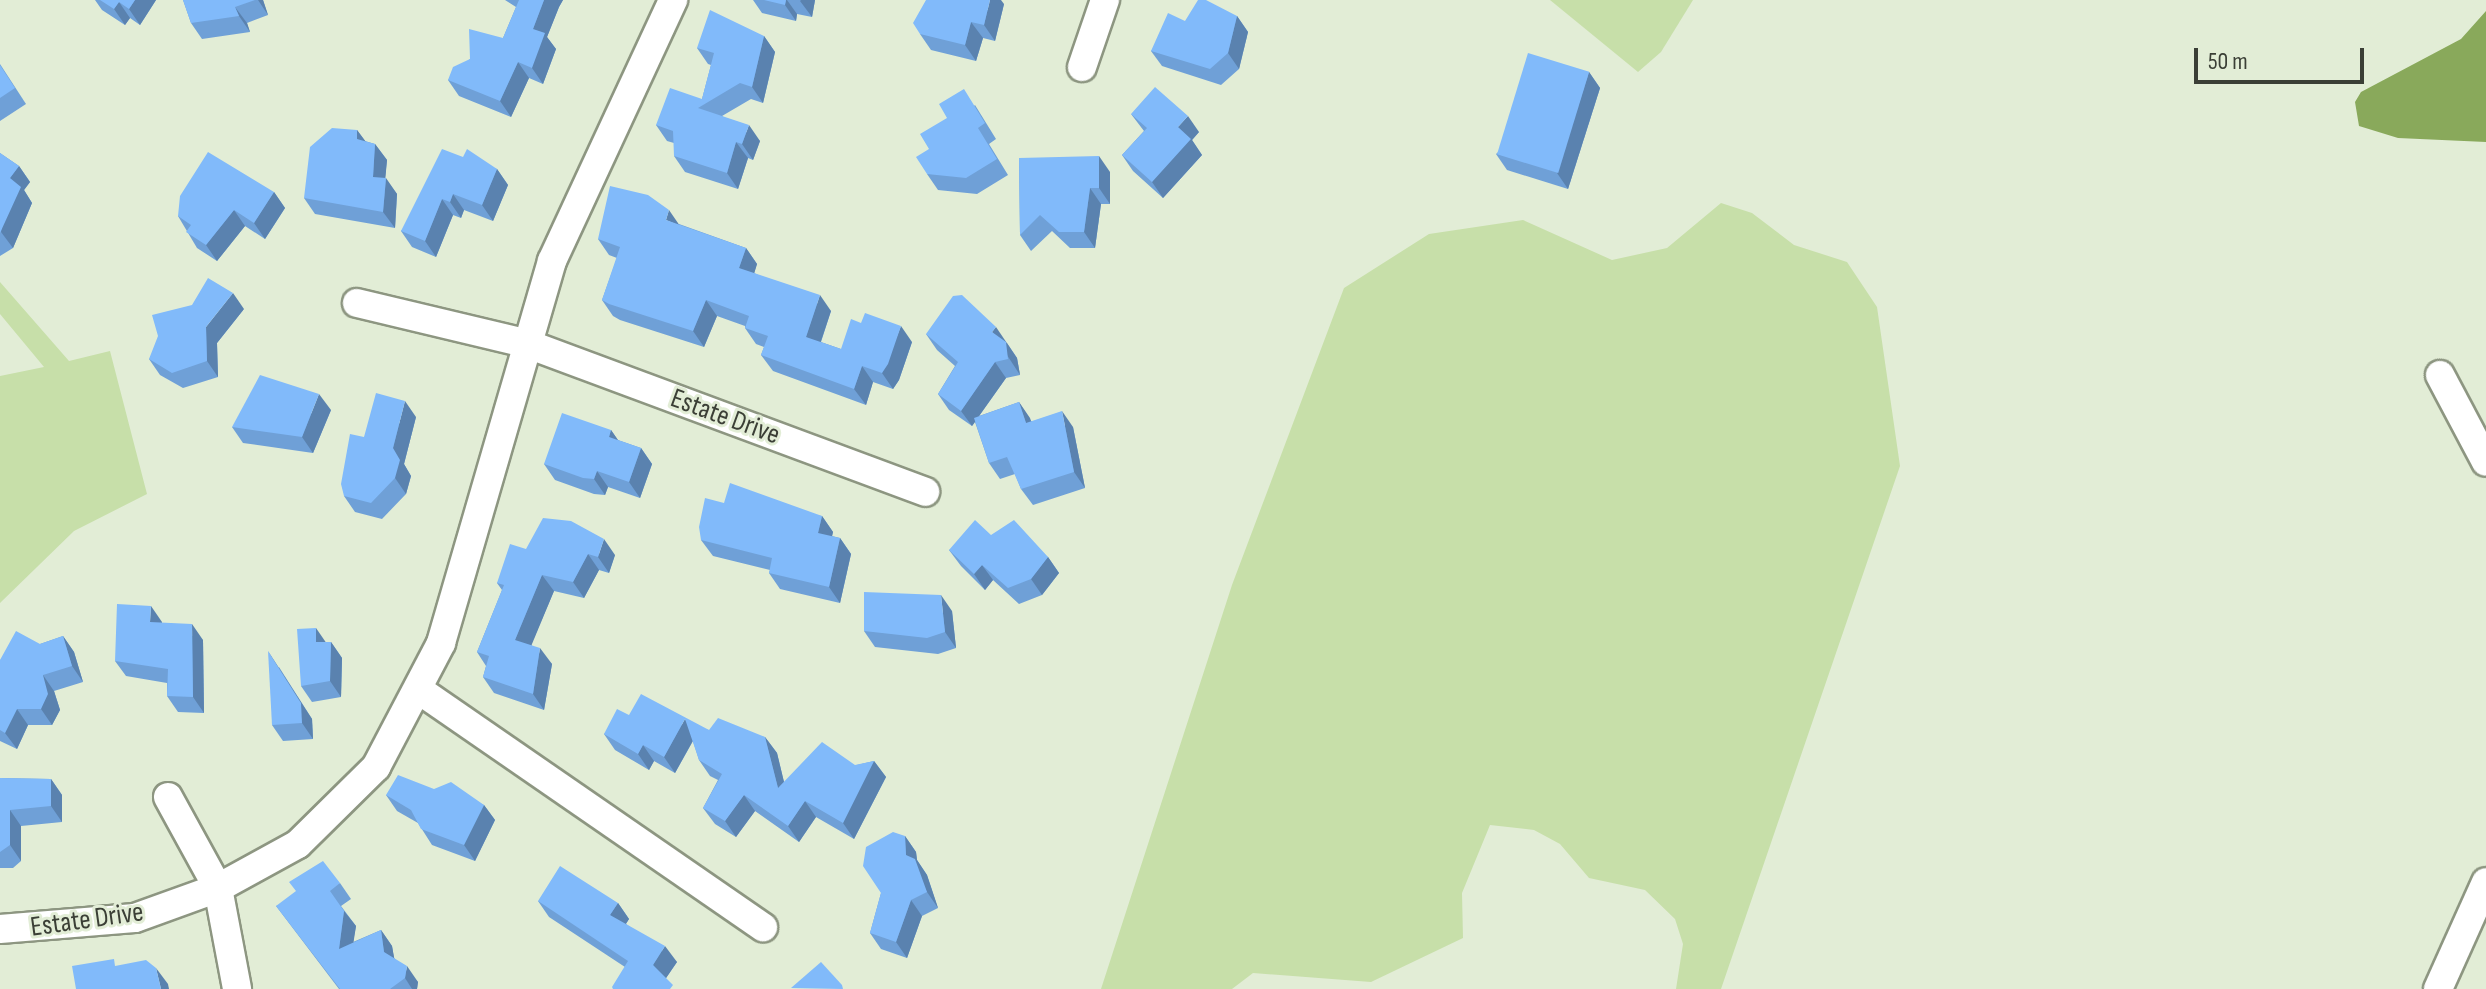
<!DOCTYPE html>
<style>
body{margin:0}
#map{position:relative;width:2486px;height:989px;overflow:hidden;background:#e2edd6;font-family:"Sofia Sans Condensed",sans-serif}
div>[style]{position:absolute}
.green>*{inset:0;background:#c7dfa9}
.water>*{inset:0;background:#89a95b}
.roads{filter:drop-shadow(2px 0 #8d9681) drop-shadow(-2px 0 #8d9681) drop-shadow(0 2px #8d9681) drop-shadow(0 -2px #8d9681)}
.minor>*{height:28px;margin:-14px;padding:0 14px;transform-origin:14px;border-radius:14px;background:#fff}
.wall>*{inset:0;background:#6fa0d7}
.shaded-wall>*{inset:0;background:#5a82af}
.building>*{inset:0;background:#81bafa;transform-origin:0 0}
span{translate:-50% -50%;white-space:nowrap;text-align:center;line-height:1.15;-webkit-text-stroke:6px #e2edd6;paint-order:stroke}
.street-label{font-size:28px;color:#3b3f36}
.scale{position:absolute;left:2194px;top:48px;width:170px;height:36px;box-sizing:border-box;border:4px solid #3b3f36;border-top:0;padding-left:10px;font-size:24px;line-height:28px;white-space:nowrap;color:#3b3f36;-webkit-text-stroke:6px #e2edd6;paint-order:stroke}
</style>
<div id="map">
<div class="green">
<i style="clip-path:polygon(1550px 0,1693px 0,1661px 52px,1638px 72px)"></i>
<i style="clip-path:polygon(1721px 203px,1752px 213px,1794px 245px,1847px 262px,1877px 307px,1900px 466px,1721px 989px,1676px 989px,1683px 944px,1675px 919px,1645px 890px,1589px 878px,1560px 844px,1534px 830px,1490px 825px,1462px 893px,1463px 938px,1371px 982px,1253px 973px,1232px 989px,1101px 989px,1232px 585px,1344px 288px,1429px 234px,1523px 220px,1612px 260px,1667px 248px)"></i>
<i style="clip-path:polygon(0 282px,69px 361px,110px 351px,147px 494px,74px 531px,0 603px,0 376px,44px 367px,0 314px)"></i>
</div>
<div class="water">
<i style="clip-path:polygon(2486px 11px,2486px 142px,2398px 138px,2359px 126px,2355px 102px,2361px 92px,2461px 39px)"></i>
</div>
<div class="roads">
<div class="minor">
<i style="left:1082px;top:67px;width:71px;rotate:-71.1deg"></i>
<i style="left:357px;top:303px;width:173px;rotate:13.4deg"></i>
<i style="left:525px;top:343px;width:427px;rotate:20.4deg"></i>
<i style="left:2440px;top:375px;width:98px;rotate:62.1deg"></i>
<i style="left:419px;top:690px;width:418px;rotate:34.6deg"></i>
<i style="left:168px;top:797px;width:104px;rotate:61.2deg"></i>
<i style="left:218px;top:888px;width:103px;rotate:79.3deg"></i>
<i style="left:0;top:929px;width:135px;rotate:-4.7deg"></i>
<i style="left:135px;top:918px;width:88px;rotate:-19.9deg"></i>
<i style="left:218px;top:888px;width:91px;rotate:-28.8deg"></i>
<i style="left:298px;top:844px;width:110px;rotate:-44.6deg"></i>
<i style="left:376px;top:767px;width:140px;rotate:-62.3deg"></i>
<i style="left:441px;top:643px;width:398px;rotate:-73.8deg"></i>
<i style="left:552px;top:261px;width:288px;rotate:-65.1deg"></i>
<i style="left:2438px;top:989px;width:117px;rotate:-65.8deg"></i>
</div>
</div>
<div class="wall">
<i style="clip-path:polygon(95px 0,156px 0,140px 25px,130px 18px,125px 25px,102px 10px)"></i>
<i style="clip-path:polygon(183px 0,263px 0,268px 15px,247px 23px,250px 32px,202px 39px,191px 23px)"></i>
<i style="clip-path:polygon(505px 0,563px 0,559px 7px,547px 37px,556px 49px,543px 84px,529px 78px,511px 117px,459px 96px,448px 80px,470px 59px,503px 38px,516px 7px)"></i>
<i style="clip-path:polygon(753px 0,815px 0,812px 17px,797px 14px,796px 21px,762px 13px)"></i>
<i style="clip-path:polygon(1004px 4px,995px 41px,983px 38px,976px 61px,931px 50px,920px 34px)"></i>
<i style="clip-path:polygon(1237px 16px,1248px 32px,1239px 69px,1221px 85px,1162px 66px,1151px 51px,1185px 21px)"></i>
<i style="clip-path:polygon(764px 36px,775px 52px,763px 103px,751px 99px,722px 116px,760px 141px,753px 160px,748px 158px,738px 189px,685px 172px,674px 156px,674px 143px,667px 141px,656px 125px,702px 99px,711px 65px,708px 64px,697px 48px)"></i>
<i style="clip-path:polygon(0 64px,26px 104px,0 121px)"></i>
<i style="clip-path:polygon(1589px 72px,1600px 88px,1568px 189px,1507px 170px,1496px 154px)"></i>
<i style="clip-path:polygon(975px 105px,996px 139px,989px 144px,1008px 175px,977px 194px,938px 190px,927px 174px,929px 149px)"></i>
<i style="clip-path:polygon(1131px 114px,1199px 132px,1192px 140px,1202px 155px,1163px 198px,1133px 171px,1122px 155px,1144px 131px)"></i>
<i style="clip-path:polygon(357px 130px,365px 141px,375px 144px,387px 160px,385px 178px,397px 194px,395px 228px,315px 214px,304px 198px)"></i>
<i style="clip-path:polygon(0 153px,19px 166px,30px 182px,24px 190px,32px 203px,13px 248px,0 256px)"></i>
<i style="clip-path:polygon(463px 157px,497px 169px,508px 185px,493px 221px,464px 210px,461px 218px,453px 215px,436px 257px,412px 247px,401px 231px)"></i>
<i style="clip-path:polygon(1019px 158px,1110px 172px,1110px 204px,1101px 204px,1095px 248px,1070px 248px,1052px 231px,1031px 251px,1020px 235px)"></i>
<i style="clip-path:polygon(274px 192px,285px 208px,265px 239px,245px 226px,217px 261px,197px 248px,178px 216px)"></i>
<i style="clip-path:polygon(679px 224px,746px 248px,757px 264px,754px 273px,831px 311px,821px 342px,841px 349px,912px 342px,899px 380px,893px 389px,873px 382px,866px 405px,773px 371px,761px 355px,764px 347px,756px 344px,745px 328px,745px 326px,717px 316px,704px 347px,620px 320px,613px 316px,602px 300px,617px 258px,609px 255px,598px 239px)"></i>
<i style="clip-path:polygon(244px 309px,217px 343px,218px 377px,183px 388px,160px 375px,149px 359px)"></i>
<i style="clip-path:polygon(926px 334px,1007px 343px,1017px 358px,1020px 375px,1006px 378px,979px 416px,1019px 402px,1031px 421px,1073px 427px,1085px 488px,1033px 505px,1021px 489px,1015px 474px,1000px 479px,989px 463px,975px 422px,972px 426px,949px 410px,938px 394px,955px 366px,937px 350px)"></i>
<i style="clip-path:polygon(331px 410px,313px 453px,243px 443px,232px 427px)"></i>
<i style="clip-path:polygon(416px 417px,404px 464px,411px 476px,406px 494px,382px 519px,355px 512px,344px 496px,364px 437px)"></i>
<i style="clip-path:polygon(611px 430px,618px 440px,641px 448px,652px 464px,640px 498px,608px 487px,605px 495px,594px 494px,555px 480px,544px 464px)"></i>
<i style="clip-path:polygon(724px 503px,822px 516px,833px 532px,832px 536px,840px 538px,851px 554px,840px 603px,780px 589px,769px 573px,770px 570px,713px 556px,701px 540px)"></i>
<i style="clip-path:polygon(991px 535px,1048px 557px,1059px 573px,1042px 595px,1019px 604px,993px 580px,985px 590px,961px 566px,949px 550px)"></i>
<i style="clip-path:polygon(526px 549px,615px 555px,609px 573px,599px 570px,584px 598px,554px 591px,531px 645px,552px 664px,544px 710px,494px 693px,483px 677px,486px 666px,477px 652px,502px 590px,497px 583px)"></i>
<i style="clip-path:polygon(952px 611px,956px 648px,938px 654px,875px 647px,864px 631px)"></i>
<i style="clip-path:polygon(162px 622px,162px 623px,203px 640px,204px 713px,178px 712px,167px 696px,167px 683px,126px 676px,115px 661px)"></i>
<i style="clip-path:polygon(63px 636px,74px 652px,83px 682px,54px 691px,60px 710px,52px 725px,28px 725px,17px 749px,0 741px,0 660px,40px 644px)"></i>
<i style="clip-path:polygon(325px 642px,331px 642px,342px 658px,341px 697px,312px 702px,301px 686px)"></i>
<i style="clip-path:polygon(279px 667px,312px 719px,313px 739px,283px 741px,272px 725px)"></i>
<i style="clip-path:polygon(629px 715px,709px 730px,765px 737px,777px 753px,784px 782px,874px 761px,886px 777px,854px 839px,816px 817px,799px 842px,755px 811px,736px 837px,715px 824px,703px 808px,718px 780px,710px 776px,699px 760px,693px 741px,675px 773px,654px 761px,649px 770px,615px 750px,604px 734px)"></i>
<i style="clip-path:polygon(0 778px,51px 779px,62px 795px,62px 822px,21px 826px,21px 861px,13px 868px,0 868px)"></i>
<i style="clip-path:polygon(434px 789px,484px 805px,495px 820px,475px 861px,432px 845px,418px 823px,397px 811px,386px 795px)"></i>
<i style="clip-path:polygon(905px 836px,916px 852px,917px 860px,927px 875px,938px 908px,922px 916px,907px 958px,881px 949px,870px 933px,881px 893px)"></i>
<i style="clip-path:polygon(340px 883px,351px 899px,341px 906px,356px 926px,353px 942px,381px 930px,392px 946px,394px 958px,418px 982px,417px 989px,339px 989px,276px 906px)"></i>
<i style="clip-path:polygon(538px 901px,618px 903px,629px 919px,626px 924px,677px 962px,666px 978px,625px 967px,549px 917px)"></i>
</div>
<div class="shaded-wall">
<i style="clip-path:polygon(135px 0,156px 0,140px 25px,129px 9px)"></i>
<i style="clip-path:polygon(258px 0,263px 0,268px 15px)"></i>
<i style="clip-path:polygon(544px 0,563px 0,559px 7px,547px 37px,556px 49px,543px 84px,532px 68px,533px 29px)"></i>
<i style="clip-path:polygon(786px 0,787px 0,797px 14px,796px 21px,785px 5px)"></i>
<i style="clip-path:polygon(801px 0,815px 0,812px 17px,800px 1px)"></i>
<i style="clip-path:polygon(990px 0,1001px 0,1004px 4px,995px 41px,984px 25px)"></i>
<i style="clip-path:polygon(119px 2px,130px 18px,125px 25px,114px 9px)"></i>
<i style="clip-path:polygon(235px 7px,247px 23px,250px 32px,239px 16px)"></i>
<i style="clip-path:polygon(1237px 16px,1248px 32px,1239px 69px,1228px 53px)"></i>
<i style="clip-path:polygon(971px 22px,983px 38px,976px 61px,965px 45px)"></i>
<i style="clip-path:polygon(764px 36px,775px 52px,763px 103px,752px 87px)"></i>
<i style="clip-path:polygon(518px 62px,529px 78px,511px 117px,500px 101px)"></i>
<i style="clip-path:polygon(1589px 72px,1600px 88px,1568px 189px,1557px 173px)"></i>
<i style="clip-path:polygon(1188px 116px,1199px 132px,1192px 140px,1202px 155px,1163px 198px,1152px 182px,1178px 127px)"></i>
<i style="clip-path:polygon(749px 125px,760px 141px,753px 160px,742px 144px)"></i>
<i style="clip-path:polygon(357px 130px,369px 146px,357px 139px)"></i>
<i style="clip-path:polygon(736px 142px,748px 158px,738px 189px,727px 173px)"></i>
<i style="clip-path:polygon(375px 144px,387px 160px,384px 193px,373px 177px)"></i>
<i style="clip-path:polygon(1099px 156px,1110px 172px,1110px 204px,1099px 188px)"></i>
<i style="clip-path:polygon(19px 166px,30px 182px,24px 190px,32px 203px,13px 248px,1px 232px,10px 178px)"></i>
<i style="clip-path:polygon(497px 169px,508px 185px,493px 221px,482px 205px)"></i>
<i style="clip-path:polygon(386px 178px,397px 194px,395px 228px,383px 212px)"></i>
<i style="clip-path:polygon(1090px 188px,1101px 204px,1095px 248px,1084px 232px)"></i>
<i style="clip-path:polygon(274px 192px,285px 208px,265px 239px,254px 223px)"></i>
<i style="clip-path:polygon(453px 194px,464px 210px,461px 218px,450px 202px)"></i>
<i style="clip-path:polygon(442px 199px,453px 215px,436px 257px,425px 241px)"></i>
<i style="clip-path:polygon(234px 210px,245px 226px,217px 261px,206px 245px)"></i>
<i style="clip-path:polygon(669px 210px,680px 226px,666px 220px)"></i>
<i style="clip-path:polygon(746px 248px,757px 264px,751px 284px,739px 268px)"></i>
<i style="clip-path:polygon(233px 293px,244px 309px,217px 343px,218px 377px,207px 361px,206px 327px)"></i>
<i style="clip-path:polygon(820px 295px,831px 311px,817px 353px,806px 337px)"></i>
<i style="clip-path:polygon(706px 300px,717px 316px,704px 347px,693px 331px)"></i>
<i style="clip-path:polygon(901px 326px,912px 342px,899px 380px,893px 389px,882px 373px)"></i>
<i style="clip-path:polygon(996px 327px,1017px 358px,1020px 375px,992px 332px)"></i>
<i style="clip-path:polygon(995px 362px,1006px 378px,972px 426px,961px 411px)"></i>
<i style="clip-path:polygon(862px 366px,873px 382px,866px 405px,854px 389px)"></i>
<i style="clip-path:polygon(319px 394px,331px 410px,313px 453px,302px 437px)"></i>
<i style="clip-path:polygon(405px 401px,416px 417px,404px 464px,411px 476px,406px 494px,395px 478px,393px 448px)"></i>
<i style="clip-path:polygon(1019px 402px,1030px 418px,1037px 439px,1026px 423px)"></i>
<i style="clip-path:polygon(1062px 411px,1073px 427px,1085px 488px,1074px 472px)"></i>
<i style="clip-path:polygon(611px 430px,622px 446px,609px 437px)"></i>
<i style="clip-path:polygon(641px 448px,652px 464px,640px 498px,629px 482px)"></i>
<i style="clip-path:polygon(597px 471px,608px 487px,605px 495px,594px 479px)"></i>
<i style="clip-path:polygon(822px 516px,833px 532px,829px 549px,818px 533px)"></i>
<i style="clip-path:polygon(840px 538px,851px 554px,840px 603px,829px 587px)"></i>
<i style="clip-path:polygon(604px 539px,615px 555px,609px 573px,598px 557px)"></i>
<i style="clip-path:polygon(588px 554px,599px 570px,584px 598px,573px 582px)"></i>
<i style="clip-path:polygon(1048px 557px,1059px 573px,1042px 595px,1031px 579px)"></i>
<i style="clip-path:polygon(982px 565px,993px 580px,985px 590px,974px 574px)"></i>
<i style="clip-path:polygon(542px 575px,554px 591px,527px 656px,515px 640px)"></i>
<i style="clip-path:polygon(941px 595px,952px 611px,956px 648px,945px 632px)"></i>
<i style="clip-path:polygon(151px 606px,162px 622px,161px 638px,150px 622px)"></i>
<i style="clip-path:polygon(192px 624px,203px 640px,204px 713px,193px 697px)"></i>
<i style="clip-path:polygon(316px 628px,327px 644px,316px 642px)"></i>
<i style="clip-path:polygon(63px 636px,74px 652px,83px 682px,72px 666px)"></i>
<i style="clip-path:polygon(331px 642px,342px 658px,341px 697px,330px 681px)"></i>
<i style="clip-path:polygon(540px 648px,552px 664px,544px 710px,533px 694px)"></i>
<i style="clip-path:polygon(268px 651px,312px 719px,313px 739px,302px 723px)"></i>
<i style="clip-path:polygon(43px 675px,54px 691px,60px 710px,52px 725px,41px 709px)"></i>
<i style="clip-path:polygon(17px 709px,28px 725px,17px 749px,5px 733px)"></i>
<i style="clip-path:polygon(685px 719px,696px 735px,675px 773px,664px 757px)"></i>
<i style="clip-path:polygon(765px 737px,777px 753px,789px 803px,778px 788px)"></i>
<i style="clip-path:polygon(643px 745px,654px 761px,649px 770px,638px 754px)"></i>
<i style="clip-path:polygon(874px 761px,886px 777px,854px 839px,843px 823px)"></i>
<i style="clip-path:polygon(51px 779px,62px 795px,62px 822px,51px 806px)"></i>
<i style="clip-path:polygon(744px 795px,755px 811px,736px 837px,725px 821px)"></i>
<i style="clip-path:polygon(805px 801px,816px 817px,799px 842px,788px 826px)"></i>
<i style="clip-path:polygon(484px 805px,495px 820px,475px 861px,464px 845px)"></i>
<i style="clip-path:polygon(10px 810px,21px 826px,21px 861px,10px 845px)"></i>
<i style="clip-path:polygon(905px 836px,916px 852px,917px 860px,927px 875px,938px 908px,927px 892px,906px 855px)"></i>
<i style="clip-path:polygon(911px 900px,922px 916px,907px 958px,896px 942px)"></i>
<i style="clip-path:polygon(618px 903px,629px 919px,621px 931px,610px 915px)"></i>
<i style="clip-path:polygon(344px 911px,356px 926px,350px 965px,339px 949px)"></i>
<i style="clip-path:polygon(381px 930px,392px 946px,396px 968px,384px 952px)"></i>
<i style="clip-path:polygon(665px 946px,677px 962px,664px 981px,653px 965px)"></i>
<i style="clip-path:polygon(407px 966px,418px 982px,417px 989px,412px 989px,405px 978px)"></i>
<i style="clip-path:polygon(156px 968px,168px 984px,169px 989px,161px 989px)"></i>
</div>
<div class="building">
<i style="clip-path:polygon(100px 0,135px 0,129px 9px,119px 2px,114px 9px)"></i>
<i style="clip-path:polygon(183px 0,255px 0,235px 7px,239px 16px,191px 23px)"></i>
<i style="clip-path:polygon(519px 0,544px 0,533px 29px,545px 33px,532px 68px,518px 62px,500px 101px,448px 80px,453px 67px,470px 59px,469px 29px,503px 38px)"></i>
<i style="clip-path:polygon(764px 0,786px 0,785px 5px)"></i>
<i style="clip-path:polygon(926px 0,990px 0,984px 25px,971px 22px,965px 45px,920px 34px,913px 23px)"></i>
<i style="clip-path:polygon(1198px 0,1206px 0,1237px 16px,1228px 53px,1210px 69px,1151px 51px,1168px 13px,1185px 21px)"></i>
<i style="clip-path:polygon(710px 10px,764px 36px,752px 87px,740px 83px,698px 108px,749px 125px,742px 144px,736px 142px,727px 173px,674px 156px,673px 131px,656px 125px,670px 88px,702px 99px,714px 53px,697px 48px)"></i>
<i style="left:1528px;top:53px;width:64px;height:106px;rotate:17deg"></i>
<i style="clip-path:polygon(0 65px,15px 88px,0 98px)"></i>
<i style="clip-path:polygon(1155px 87px,1188px 116px,1178px 127px,1191px 139px,1152px 182px,1122px 155px,1147px 128px,1131px 114px)"></i>
<i style="clip-path:polygon(964px 89px,985px 123px,978px 128px,997px 159px,966px 178px,927px 174px,916px 157px,929px 149px,920px 134px,947px 118px,939px 104px)"></i>
<i style="clip-path:polygon(332px 128px,357px 130px,357px 139px,375px 144px,373px 177px,386px 178px,383px 212px,304px 198px,310px 147px)"></i>
<i style="clip-path:polygon(442px 149px,463px 157px,467px 149px,497px 169px,482px 205px,453px 194px,450px 202px,442px 199px,425px 241px,401px 231px)"></i>
<i style="clip-path:polygon(208px 152px,274px 192px,254px 223px,234px 210px,206px 245px,186px 232px,191px 225px,178px 216px,180px 196px)"></i>
<i style="clip-path:polygon(0 153px,19px 166px,10px 178px,21px 187px,0 233px)"></i>
<i style="clip-path:polygon(1099px 156px,1099px 188px,1090px 188px,1084px 232px,1059px 232px,1040px 215px,1020px 235px,1019px 158px)"></i>
<i style="clip-path:polygon(610px 186px,648px 195px,669px 210px,666px 220px,746px 248px,739px 268px,820px 295px,806px 337px,841px 349px,851px 319px,861px 323px,865px 313px,901px 326px,888px 364px,882px 373px,862px 366px,854px 389px,761px 355px,768px 336px,745px 328px,749px 316px,706px 300px,693px 331px,609px 304px,602px 300px,620px 247px,598px 239px)"></i>
<i style="clip-path:polygon(208px 278px,233px 293px,206px 327px,207px 361px,172px 373px,149px 359px,158px 336px,152px 315px,192px 305px)"></i>
<i style="clip-path:polygon(962px 295px,996px 327px,992px 332px,1006px 342px,1008px 359px,995px 362px,961px 411px,938px 394px,958px 362px,926px 334px,953px 296px)"></i>
<i style="clip-path:polygon(260px 375px,319px 394px,302px 437px,232px 427px)"></i>
<i style="clip-path:polygon(376px 393px,405px 401px,393px 448px,400px 460px,395px 478px,371px 503px,344px 496px,341px 484px,350px 434px,364px 437px)"></i>
<i style="clip-path:polygon(1019px 402px,1026px 423px,1062px 411px,1074px 472px,1021px 489px,1007px 457px,989px 463px,974px 418px)"></i>
<i style="clip-path:polygon(562px 413px,611px 430px,609px 437px,641px 448px,629px 482px,597px 471px,594px 479px,583px 478px,544px 464px)"></i>
<i style="clip-path:polygon(730px 483px,822px 516px,818px 533px,840px 538px,829px 587px,769px 573px,772px 558px,701px 540px,699px 527px,705px 498px,724px 503px)"></i>
<i style="clip-path:polygon(543px 518px,571px 521px,604px 539px,598px 557px,588px 554px,573px 582px,542px 575px,515px 640px,540px 648px,533px 694px,483px 677px,489px 656px,477px 652px,504px 585px,497px 583px,510px 544px,526px 549px)"></i>
<i style="clip-path:polygon(975px 520px,991px 535px,1014px 520px,1048px 557px,1031px 579px,1008px 588px,982px 565px,974px 574px,949px 550px)"></i>
<i style="clip-path:polygon(864px 592px,941px 595px,945px 632px,927px 638px,864px 631px)"></i>
<i style="clip-path:polygon(117px 604px,151px 606px,150px 622px,192px 624px,193px 697px,167px 696px,168px 669px,115px 661px)"></i>
<i style="clip-path:polygon(316px 628px,316px 642px,331px 642px,330px 681px,301px 686px,297px 629px)"></i>
<i style="clip-path:polygon(16px 631px,40px 644px,63px 636px,72px 666px,43px 675px,48px 694px,41px 709px,17px 709px,5px 733px,0 730px,0 660px)"></i>
<i style="clip-path:polygon(268px 651px,301px 703px,302px 723px,272px 725px)"></i>
<i style="clip-path:polygon(641px 694px,709px 730px,718px 718px,765px 737px,778px 788px,822px 742px,855px 765px,874px 761px,843px 823px,805px 801px,788px 826px,744px 795px,725px 821px,703px 808px,722px 774px,699px 760px,685px 719px,664px 757px,643px 745px,638px 754px,604px 734px,617px 709px,629px 715px)"></i>
<i style="clip-path:polygon(398px 775px,434px 789px,451px 782px,484px 805px,464px 845px,421px 829px,411px 810px,386px 795px)"></i>
<i style="clip-path:polygon(0 778px,51px 779px,51px 806px,10px 810px,10px 845px,0 852px)"></i>
<i style="clip-path:polygon(893px 832px,905px 836px,906px 855px,915px 859px,927px 892px,911px 900px,896px 942px,870px 933px,881px 893px,863px 866px,866px 847px)"></i>
<i style="clip-path:polygon(323px 861px,340px 883px,330px 891px,344px 911px,339px 949px,381px 930px,384px 952px,407px 966px,405px 978px,390px 989px,340px 989px,276px 906px,296px 891px,289px 882px)"></i>
<i style="clip-path:polygon(560px 866px,618px 903px,610px 915px,665px 946px,653px 965px,673px 985px,670px 989px,613px 989px,612px 987px,628px 961px,538px 901px)"></i>
<i style="clip-path:polygon(114px 959px,115px 966px,146px 960px,156px 968px,161px 989px,76px 989px,72px 966px)"></i>
<i style="clip-path:polygon(821px 962px,842px 985px,843px 989px,791px 988px)"></i>
</div>
<div class="street-label">
<span style="left:725px;top:417px;rotate:20deg">Estate Drive</span>
<span style="left:87px;top:920px;rotate:-8deg">Estate Drive</span>
</div>
<div class="scale">50 m</div>
</div>
